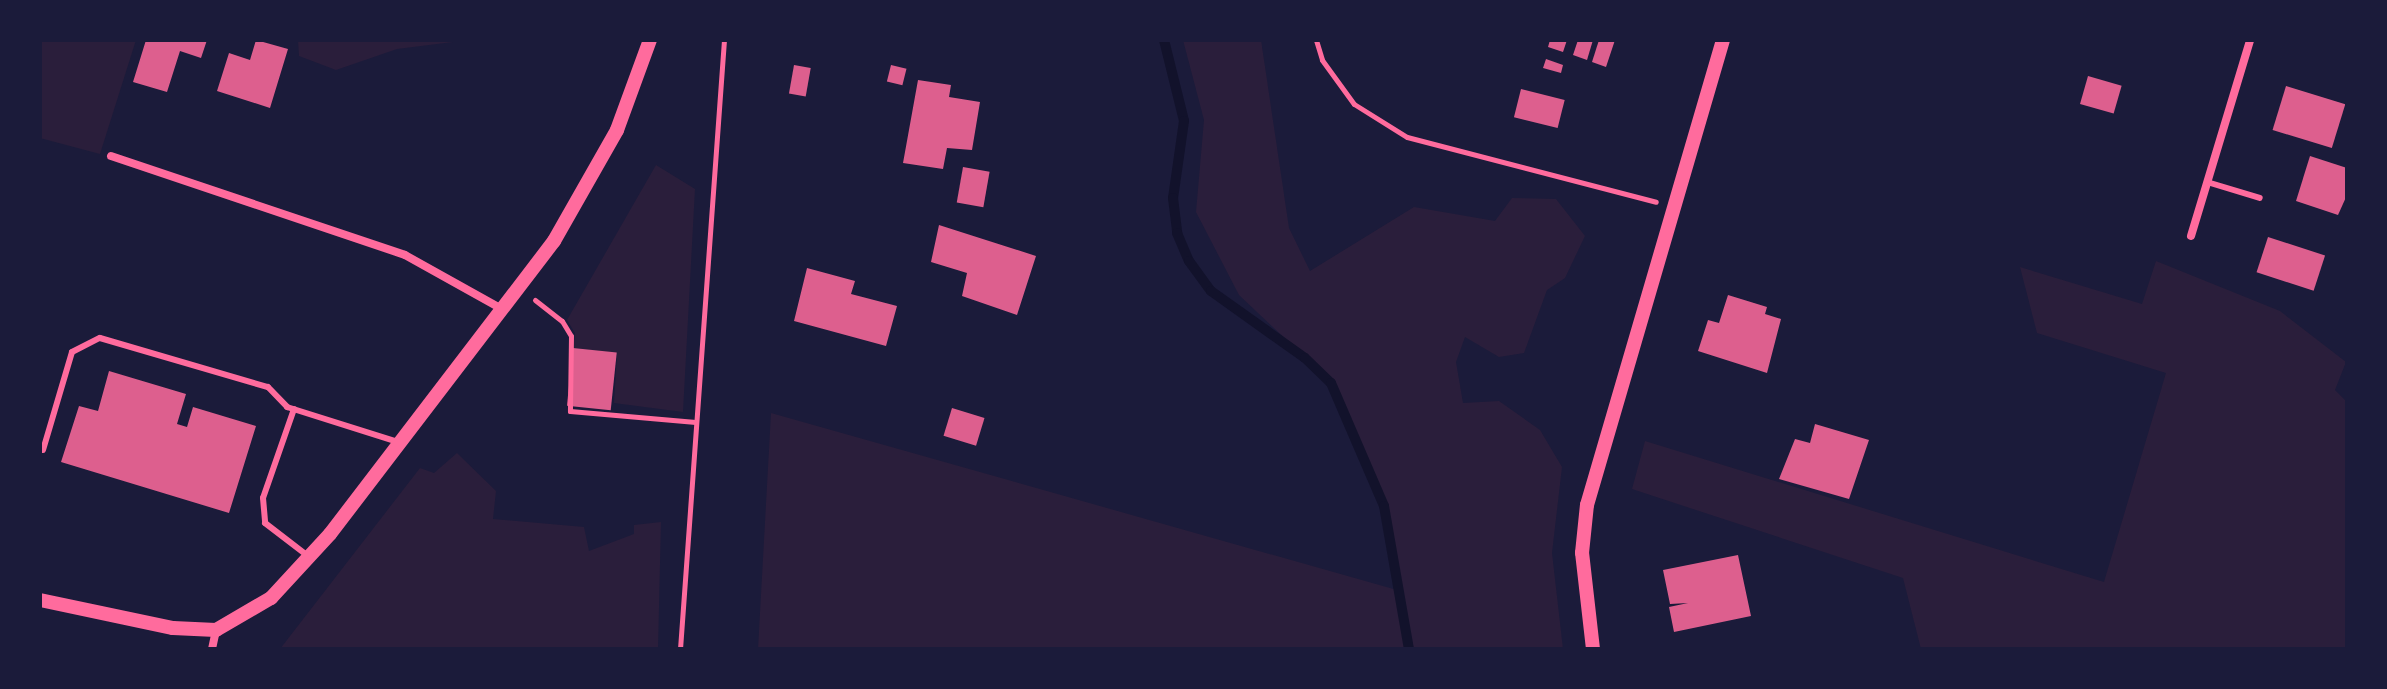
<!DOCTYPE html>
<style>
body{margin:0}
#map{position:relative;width:2387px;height:689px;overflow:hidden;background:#1b1b3a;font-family:Inter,sans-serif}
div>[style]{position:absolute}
.green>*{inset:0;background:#2a1e3b}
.stream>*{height:10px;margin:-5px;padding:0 5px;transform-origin:5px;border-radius:5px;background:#12122b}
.building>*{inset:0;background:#dd5f8e;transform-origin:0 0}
.path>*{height:5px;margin:-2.5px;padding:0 2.5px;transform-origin:2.5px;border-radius:2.5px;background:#ff6b9d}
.service>*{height:6px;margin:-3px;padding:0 3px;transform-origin:3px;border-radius:3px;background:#ff6b9d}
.minor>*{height:8px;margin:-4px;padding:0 4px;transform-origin:4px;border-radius:4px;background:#ff6b9d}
.tertiary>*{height:14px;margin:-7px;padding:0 7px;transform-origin:7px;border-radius:7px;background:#ff6b9d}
span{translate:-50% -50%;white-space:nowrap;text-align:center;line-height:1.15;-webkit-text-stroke:8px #1b1b3a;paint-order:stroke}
.frame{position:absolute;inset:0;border:42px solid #1b1b3a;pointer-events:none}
</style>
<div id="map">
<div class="green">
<i style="clip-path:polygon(40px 40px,136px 40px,100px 154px,40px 138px)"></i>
<i style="clip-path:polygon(298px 40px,469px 40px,397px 49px,336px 70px,299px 56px)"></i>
<i style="clip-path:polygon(1183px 40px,1261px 40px,1289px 228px,1310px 271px,1414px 207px,1495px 221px,1512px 198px,1556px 199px,1585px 236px,1565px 278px,1547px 290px,1524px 353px,1499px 357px,1465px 337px,1456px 362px,1463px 403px,1499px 401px,1540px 430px,1562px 467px,1552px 553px,1563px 649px,758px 649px,771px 413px,1397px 590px,1384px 506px,1332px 383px,1239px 295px,1196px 212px,1204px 120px)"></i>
<i style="clip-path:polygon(656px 165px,695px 189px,683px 412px,614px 403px,617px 353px,573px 348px,575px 333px,567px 320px)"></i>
<i style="clip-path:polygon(2156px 261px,2280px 311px,2346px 362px,2335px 390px,2347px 402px,2347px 649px,1921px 649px,1903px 578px,1632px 489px,1645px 441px,2104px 582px,2166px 373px,2037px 333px,2020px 267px,2142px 304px)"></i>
<i style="clip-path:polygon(457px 453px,496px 491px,493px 519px,584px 527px,589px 551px,634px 534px,634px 525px,661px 522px,658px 649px,280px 649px,420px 468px,434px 473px)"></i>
</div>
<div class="stream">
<i style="left:1164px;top:40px;width:83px;rotate:76.1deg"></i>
<i style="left:1184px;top:121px;width:78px;rotate:98.1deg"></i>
<i style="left:1173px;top:198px;width:35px;rotate:83deg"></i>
<i style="left:1177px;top:233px;width:30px;rotate:67deg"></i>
<i style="left:1189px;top:261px;width:37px;rotate:54deg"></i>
<i style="left:1211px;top:291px;width:115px;rotate:35.5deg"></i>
<i style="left:1305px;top:358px;width:36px;rotate:44deg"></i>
<i style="left:1331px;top:383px;width:134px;rotate:66.7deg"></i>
<i style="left:1384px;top:506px;width:145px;rotate:80.1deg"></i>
</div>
<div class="building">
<i style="clip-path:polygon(146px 40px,207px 40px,201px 58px,180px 51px,167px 92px,133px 82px)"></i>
<i style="clip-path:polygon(256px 40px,288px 49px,270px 108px,217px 91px,229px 53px,250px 60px)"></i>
<i style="clip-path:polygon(1550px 40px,1567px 40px,1563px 52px,1548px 47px)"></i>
<i style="clip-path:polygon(1578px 40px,1593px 40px,1587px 60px,1573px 55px)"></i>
<i style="clip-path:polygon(1599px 40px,1615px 40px,1606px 67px,1592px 62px)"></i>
<i style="clip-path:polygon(1546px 59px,1563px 65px,1561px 73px,1543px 68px)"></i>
<i style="left:794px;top:65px;width:17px;height:29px;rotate:10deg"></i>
<i style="left:891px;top:65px;width:16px;height:17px;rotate:14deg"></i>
<i style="left:2088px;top:76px;width:35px;height:29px;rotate:16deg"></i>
<i style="clip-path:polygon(918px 80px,951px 85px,949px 97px,980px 102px,972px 150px,947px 148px,943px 169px,903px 163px)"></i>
<i style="left:2286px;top:86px;width:62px;height:46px;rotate:17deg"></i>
<i style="left:1521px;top:89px;width:45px;height:29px;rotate:14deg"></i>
<i style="clip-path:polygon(2310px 156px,2347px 168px,2347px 195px,2338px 215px,2296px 201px)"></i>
<i style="left:963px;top:167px;width:27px;height:36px;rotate:10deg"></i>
<i style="clip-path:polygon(939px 225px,1036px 256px,1017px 315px,962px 296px,967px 273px,931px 262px)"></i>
<i style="left:2268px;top:237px;width:60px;height:37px;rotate:18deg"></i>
<i style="clip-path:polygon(807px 268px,855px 281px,851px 294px,897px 306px,886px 346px,794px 321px)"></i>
<i style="clip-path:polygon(1728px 295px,1767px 307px,1765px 314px,1781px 319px,1767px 373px,1698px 351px,1708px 320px,1719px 323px)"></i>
<i style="left:573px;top:348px;width:44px;height:58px;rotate:6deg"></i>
<i style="clip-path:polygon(109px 371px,186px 394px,177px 424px,187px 427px,193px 407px,256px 426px,229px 513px,61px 462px,79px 406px,98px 411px)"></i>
<i style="left:952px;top:408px;width:34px;height:29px;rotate:17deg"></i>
<i style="clip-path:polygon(1815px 424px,1869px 440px,1849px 499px,1779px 479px,1795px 439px,1810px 443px)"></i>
<i style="clip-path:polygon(1738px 555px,1751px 616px,1674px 632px,1669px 607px,1688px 603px,1670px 604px,1663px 570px)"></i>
</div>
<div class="path">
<i style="left:1316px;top:40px;width:21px;rotate:73deg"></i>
<i style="left:1322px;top:60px;width:54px;rotate:54deg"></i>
<i style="left:1354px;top:104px;width:62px;rotate:31.9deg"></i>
<i style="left:1407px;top:137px;width:257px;rotate:14.6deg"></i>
<i style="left:535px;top:300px;width:34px;rotate:38deg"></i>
<i style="left:562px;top:321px;width:17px;rotate:59deg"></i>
<i style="left:571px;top:336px;width:75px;rotate:90.8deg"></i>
<i style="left:570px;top:411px;width:126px;rotate:5deg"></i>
<i style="left:680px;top:649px;width:611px;rotate:-85.87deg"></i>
</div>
<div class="service">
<i style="left:2207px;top:182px;width:55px;rotate:16.8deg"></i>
<i style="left:294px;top:409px;width:94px;rotate:109.2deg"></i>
<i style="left:263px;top:498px;width:25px;rotate:85deg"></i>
<i style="left:265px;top:523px;width:54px;rotate:37.5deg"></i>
<i style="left:43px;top:450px;width:102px;rotate:-73.5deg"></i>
<i style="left:72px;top:352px;width:31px;rotate:-27deg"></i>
<i style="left:100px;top:338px;width:175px;rotate:16.3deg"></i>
<i style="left:268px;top:387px;width:28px;rotate:46deg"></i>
<i style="left:287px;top:407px;width:116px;rotate:17.5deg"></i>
</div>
<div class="minor">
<i style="left:111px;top:156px;width:310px;rotate:18.6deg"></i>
<i style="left:405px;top:255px;width:113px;rotate:29.1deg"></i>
<i style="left:2191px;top:236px;width:205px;rotate:-73.2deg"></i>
<i style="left:212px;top:649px;width:19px;rotate:-78deg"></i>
</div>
<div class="tertiary">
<i style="left:40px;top:600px;width:136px;rotate:11.9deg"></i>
<i style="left:173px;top:628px;width:43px;rotate:2.7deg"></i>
<i style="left:216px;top:630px;width:64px;rotate:-30.2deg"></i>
<i style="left:271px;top:598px;width:87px;rotate:-47.3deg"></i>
<i style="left:330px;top:534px;width:369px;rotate:-52.6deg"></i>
<i style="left:554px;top:241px;width:128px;rotate:-60.4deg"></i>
<i style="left:617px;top:130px;width:96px;rotate:-69.9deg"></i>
<i style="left:1593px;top:649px;width:97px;rotate:-96.5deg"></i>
<i style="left:1582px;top:553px;width:48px;rotate:-84.1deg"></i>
<i style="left:1587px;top:505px;width:484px;rotate:-73.7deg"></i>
</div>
<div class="frame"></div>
</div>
